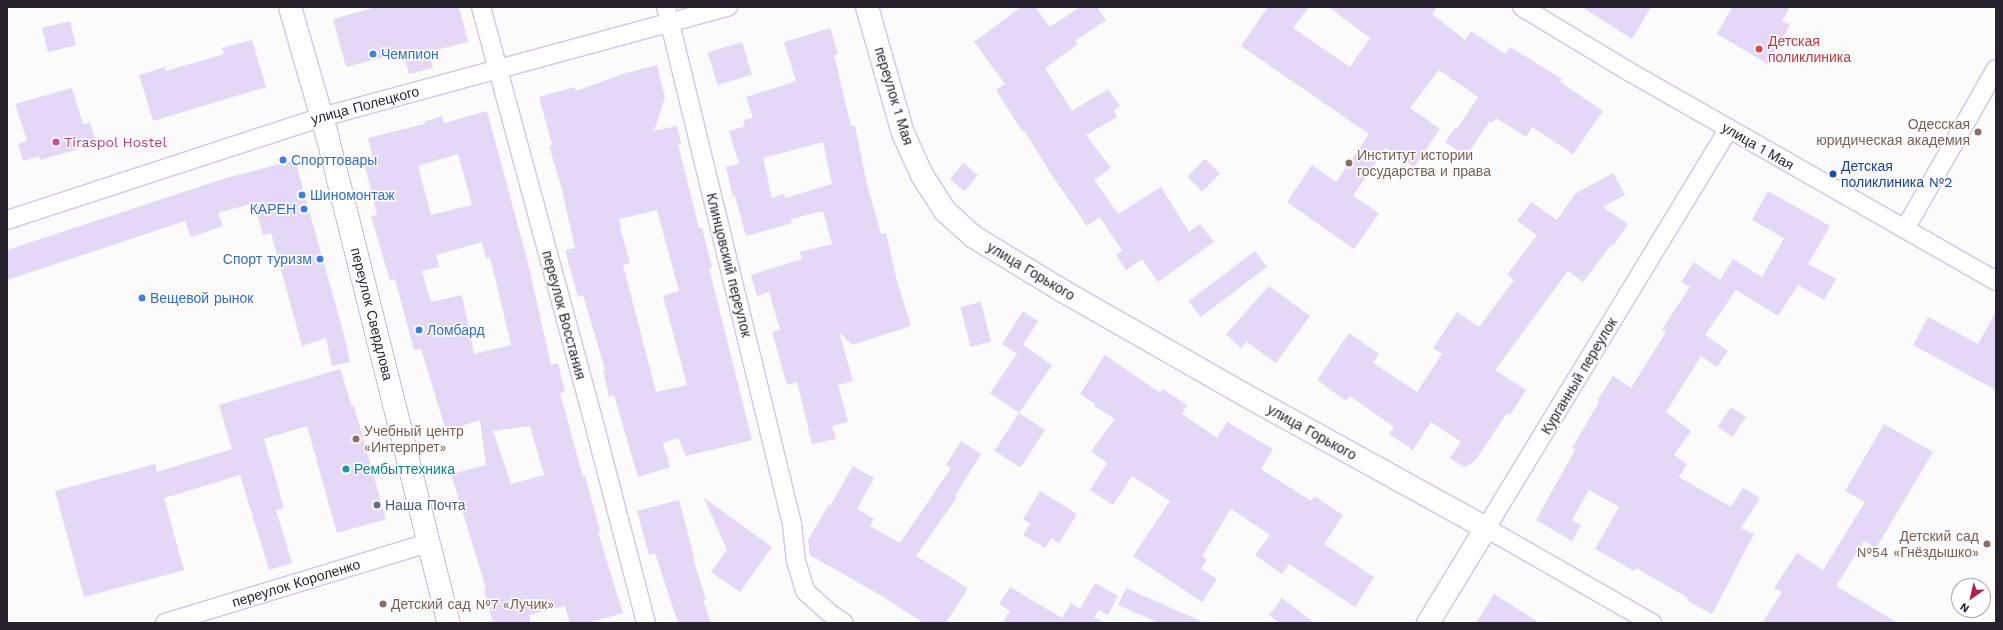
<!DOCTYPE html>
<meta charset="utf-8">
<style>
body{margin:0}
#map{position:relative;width:2003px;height:630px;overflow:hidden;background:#fbfbfb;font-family:"Work Sans",sans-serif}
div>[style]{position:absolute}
.building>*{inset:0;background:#e5d7f6;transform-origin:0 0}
.roads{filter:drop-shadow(1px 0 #d3c4e5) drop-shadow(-1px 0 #d3c4e5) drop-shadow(0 1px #d3c4e5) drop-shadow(0 -1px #d3c4e5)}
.street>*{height:18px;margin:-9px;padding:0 9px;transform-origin:9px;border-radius:9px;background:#fff}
.secondary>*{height:22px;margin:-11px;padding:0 11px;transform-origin:11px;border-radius:11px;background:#fff}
.dots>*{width:11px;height:11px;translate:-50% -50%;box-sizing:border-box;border:2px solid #fff;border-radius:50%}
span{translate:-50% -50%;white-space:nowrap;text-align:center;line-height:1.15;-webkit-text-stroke:3px #fff;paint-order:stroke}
.health-label{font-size:14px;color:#be3a42}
.left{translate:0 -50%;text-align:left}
.shop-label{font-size:14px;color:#366cbe}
.right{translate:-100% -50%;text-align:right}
.street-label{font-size:14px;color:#28222e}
.education-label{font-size:14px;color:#785e54}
.hotel-label{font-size:14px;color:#b23c85}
.transit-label{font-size:14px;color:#164399}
.culture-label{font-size:14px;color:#0d838f}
.service-label{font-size:14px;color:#4e5e75}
.frame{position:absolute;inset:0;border:8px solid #28222e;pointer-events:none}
.north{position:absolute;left:1951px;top:578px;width:40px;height:40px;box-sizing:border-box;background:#fff;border:1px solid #a9a7ab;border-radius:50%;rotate:214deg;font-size:11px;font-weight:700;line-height:16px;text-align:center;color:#28222e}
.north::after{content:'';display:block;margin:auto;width:14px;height:18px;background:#b12051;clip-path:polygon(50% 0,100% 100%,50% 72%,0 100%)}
</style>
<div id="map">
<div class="building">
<i style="clip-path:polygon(376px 7px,459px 7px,468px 42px,428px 52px,433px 68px,409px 74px,403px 52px,346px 67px,333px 19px)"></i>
<i style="clip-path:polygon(1021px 7px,1035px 7px,1050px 27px,1080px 7px,1097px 7px,1106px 20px,1075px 41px,1078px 44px,1045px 68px,1072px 111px,1108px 89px,1120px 106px,1114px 111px,1117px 117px,1086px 135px,1111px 168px,1094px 180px,1118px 214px,1161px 187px,1189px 232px,1200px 224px,1214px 242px,1158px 282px,1142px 259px,1126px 270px,1116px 255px,1122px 251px,1100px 217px,1087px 226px,1051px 174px,1024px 130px,1022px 131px,996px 90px,1005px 84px,974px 42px)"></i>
<i style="clip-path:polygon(1268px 7px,1309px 7px,1293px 28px,1350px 67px,1370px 38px,1329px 7px,1437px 7px,1432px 14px,1465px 40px,1471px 31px,1505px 54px,1510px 47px,1562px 79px,1560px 82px,1603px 111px,1573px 154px,1532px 127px,1526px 137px,1496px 118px,1492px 123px,1490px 121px,1466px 156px,1445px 142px,1455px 128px,1457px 129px,1478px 97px,1439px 70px,1410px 108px,1440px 129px,1414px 167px,1386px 148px,1353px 196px,1379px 213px,1354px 249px,1287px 202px,1312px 165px,1336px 182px,1369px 134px,1241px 46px)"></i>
<i style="clip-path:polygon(1582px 7px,1651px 7px,1632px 39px)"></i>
<i style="clip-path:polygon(1732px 7px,1790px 7px,1782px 21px,1790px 25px,1768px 64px,1717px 34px)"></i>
<i style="left:70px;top:21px;width:25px;height:29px;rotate:76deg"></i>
<i style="clip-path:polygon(evenodd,830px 28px,838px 54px,834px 55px,851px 126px,855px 126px,867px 185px,881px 234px,886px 233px,897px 281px,911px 326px,852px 345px,839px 332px,853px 381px,838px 385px,848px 422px,832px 426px,836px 439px,812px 444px,797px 382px,787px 385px,772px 332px,780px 330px,769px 292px,757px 296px,751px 275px,802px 259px,800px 252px,832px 244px,823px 211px,791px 219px,792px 223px,746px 236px,735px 196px,733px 197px,726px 167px,739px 164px,729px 131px,745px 126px,743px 120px,753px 118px,746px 97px,796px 81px,784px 42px,830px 28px,823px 142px,832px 184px,785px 198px,784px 194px,772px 198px,763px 158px,823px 142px)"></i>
<i style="clip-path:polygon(252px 40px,266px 87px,153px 121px,139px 75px,165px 67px,166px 71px,224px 54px,222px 48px)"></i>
<i style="left:742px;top:42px;width:34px;height:36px;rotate:73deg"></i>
<i style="clip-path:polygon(evenodd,657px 65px,665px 97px,654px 131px,677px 126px,681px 144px,678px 144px,699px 228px,702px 228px,712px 267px,709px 268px,752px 440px,686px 456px,678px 438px,663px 443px,670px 467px,638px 477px,614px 395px,609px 397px,603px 370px,605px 369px,583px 295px,578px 297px,565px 250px,575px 248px,561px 186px,549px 146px,552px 145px,539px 97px,575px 87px,576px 91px,626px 73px,657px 65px,657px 210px,679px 291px,663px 296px,687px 385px,656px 392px,623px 265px,630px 263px,620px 228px,621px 228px,619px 219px,657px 210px)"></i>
<i style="clip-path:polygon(72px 88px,83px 124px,90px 122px,95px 139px,78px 145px,79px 149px,40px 160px,39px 156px,23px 161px,18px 144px,27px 141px,15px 104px)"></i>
<i style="clip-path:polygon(evenodd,487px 111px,528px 263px,551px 365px,558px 363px,565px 392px,560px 393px,583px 477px,585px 476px,600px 531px,598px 532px,623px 613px,588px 623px,570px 623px,565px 606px,529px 615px,531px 623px,493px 623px,484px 589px,486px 588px,451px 474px,486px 465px,480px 420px,446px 431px,421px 349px,414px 350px,395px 279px,390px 281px,371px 216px,377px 215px,365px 166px,374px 164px,368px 138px,425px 124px,424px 122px,442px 116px,444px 123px,487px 111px,458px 154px,472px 205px,431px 215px,418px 166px,458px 154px,487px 111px,482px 242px,486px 259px,490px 257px,511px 345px,474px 354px,462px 295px,431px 302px,422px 271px,439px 267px,436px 255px,482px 242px,487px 111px,530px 426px,544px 475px,511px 484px,493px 431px,530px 426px)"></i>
<i style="left:1205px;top:159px;width:21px;height:25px;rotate:45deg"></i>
<i style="clip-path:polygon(295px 160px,344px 335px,350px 362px,332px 366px,326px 338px,302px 346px,271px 233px,263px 235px,254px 203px,218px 213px,223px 226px,191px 237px,185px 221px,7px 280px,7px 250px,226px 178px)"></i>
<i style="left:963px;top:163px;width:19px;height:21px;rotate:39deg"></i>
<i style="clip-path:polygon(1613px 173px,1625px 195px,1603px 207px,1628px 224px,1613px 246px,1611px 245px,1583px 282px,1568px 271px,1495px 370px,1526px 390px,1510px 415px,1507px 413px,1475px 461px,1464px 467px,1450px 458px,1461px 442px,1431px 422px,1413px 450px,1389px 434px,1394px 427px,1350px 396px,1346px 401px,1317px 380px,1349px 333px,1379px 354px,1373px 363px,1417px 392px,1442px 354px,1433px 348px,1457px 312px,1479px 327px,1514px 280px,1507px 275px,1537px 235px,1517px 221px,1531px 202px,1557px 220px,1575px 194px)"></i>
<i style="clip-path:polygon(1768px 191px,1830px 226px,1808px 264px,1836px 279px,1824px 300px,1798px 285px,1778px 316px,1736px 290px,1705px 335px,1728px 351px,1717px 367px,1701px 356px,1666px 412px,1691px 431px,1674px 455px,1687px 464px,1679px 477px,1731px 507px,1743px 488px,1760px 498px,1741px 528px,1754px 534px,1712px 614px,1686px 600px,1688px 598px,1636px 568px,1634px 571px,1595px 549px,1619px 507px,1589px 490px,1572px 520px,1581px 525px,1572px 541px,1536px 520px,1575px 450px,1572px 448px,1599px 402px,1597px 401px,1613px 376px,1631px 388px,1666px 332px,1662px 329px,1690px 287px,1681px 282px,1694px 262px,1720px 280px,1733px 259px,1762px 277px,1784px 238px,1752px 220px)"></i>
<i style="left:1255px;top:251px;width:20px;height:83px;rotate:53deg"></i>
<i style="clip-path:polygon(1269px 286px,1310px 316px,1276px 363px,1247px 342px,1241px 348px,1226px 334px)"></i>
<i style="left:981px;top:302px;width:41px;height:21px;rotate:76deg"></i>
<i style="clip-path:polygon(1023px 311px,1038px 321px,1021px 348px,1023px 345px,1052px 365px,1019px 413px,990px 393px,1017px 354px,1002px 344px)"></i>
<i style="clip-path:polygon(1996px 312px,1996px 390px,1913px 345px,1928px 317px,1978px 344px)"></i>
<i style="clip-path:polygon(1105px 355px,1160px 393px,1162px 389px,1187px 405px,1182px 414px,1217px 438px,1227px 422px,1273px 449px,1261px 469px,1311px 501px,1314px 496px,1343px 515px,1324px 544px,1374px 577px,1355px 607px,1289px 564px,1282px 574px,1255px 555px,1270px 535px,1231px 509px,1202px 556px,1207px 560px,1201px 569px,1217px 579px,1202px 602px,1133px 556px,1170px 501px,1132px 476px,1113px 505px,1090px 490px,1107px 463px,1091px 451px,1115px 419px,1094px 406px,1095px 404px,1080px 394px)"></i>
<i style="clip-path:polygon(340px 369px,352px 407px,354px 406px,386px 519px,337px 533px,307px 426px,264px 439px,284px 508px,276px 510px,292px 563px,269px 570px,240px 475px,164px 498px,184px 570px,84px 597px,55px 491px,155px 464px,157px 472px,232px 449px,219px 405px)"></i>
<i style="left:1731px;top:407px;width:18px;height:24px;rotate:34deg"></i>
<i style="left:1019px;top:413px;width:31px;height:45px;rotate:33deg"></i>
<i style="clip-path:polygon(1884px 424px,1933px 452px,1876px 548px,1864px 541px,1836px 586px,1898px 623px,1762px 623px,1782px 592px,1774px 588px,1797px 553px,1823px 570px,1865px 502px,1845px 491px)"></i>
<i style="clip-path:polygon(961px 441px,981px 454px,955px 496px,957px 497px,916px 556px,968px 588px,946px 623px,924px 623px,880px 595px,810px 555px,808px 540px,829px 504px,830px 506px,853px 466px,874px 478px,857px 509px,874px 519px,870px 526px,900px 543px,951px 468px,946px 465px)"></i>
<i style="clip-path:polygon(1040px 491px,1077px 514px,1059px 543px,1051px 538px,1045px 548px,1023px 535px,1030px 524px,1023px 519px)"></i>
<i style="clip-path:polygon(704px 498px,772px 547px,740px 592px,711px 572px,727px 550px)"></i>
<i style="clip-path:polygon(679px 500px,695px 561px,693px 559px,706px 599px,703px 600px,711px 623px,678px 623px,655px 553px,649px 555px,637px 511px)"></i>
<i style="clip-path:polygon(1095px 583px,1118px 596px,1108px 615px,1099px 610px,1094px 617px,1104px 623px,1002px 623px,1010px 611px,999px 604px,1010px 587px,1062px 618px,1071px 603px,1080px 609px)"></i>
<i style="clip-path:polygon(1126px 588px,1205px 623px,1159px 623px,1118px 605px)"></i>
<i style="clip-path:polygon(1494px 594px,1540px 623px,1476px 623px)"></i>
<i style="clip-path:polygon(1282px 598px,1315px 623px,1279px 623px,1269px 615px)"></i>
</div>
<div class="roads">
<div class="street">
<i style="left:481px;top:7px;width:439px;rotate:74.8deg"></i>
<i style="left:596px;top:431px;width:198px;rotate:75.4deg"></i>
<i style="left:666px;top:7px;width:532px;rotate:76.3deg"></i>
<i style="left:792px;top:524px;width:37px;rotate:84deg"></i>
<i style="left:796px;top:561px;width:31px;rotate:73deg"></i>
<i style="left:805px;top:591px;width:31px;rotate:42deg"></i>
<i style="left:828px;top:612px;width:19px;rotate:35deg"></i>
<i style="left:1522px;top:7px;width:124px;rotate:31.1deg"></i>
<i style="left:1628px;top:71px;width:424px;rotate:29.7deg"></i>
<i style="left:7px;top:220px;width:331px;rotate:-18.1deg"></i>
<i style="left:322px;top:117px;width:421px;rotate:-15.2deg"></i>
<i style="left:1905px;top:229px;width:184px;rotate:-60.4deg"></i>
<i style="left:165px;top:623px;width:275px;rotate:-16.9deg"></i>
<i style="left:1652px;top:623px;width:191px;rotate:-150.2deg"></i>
<i style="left:1486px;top:528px;width:467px;rotate:-58.7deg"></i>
</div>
<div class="secondary">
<i style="left:290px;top:7px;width:137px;rotate:73.9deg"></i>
<i style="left:328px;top:139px;width:499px;rotate:76deg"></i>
<i style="left:867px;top:7px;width:131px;rotate:74.1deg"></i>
<i style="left:903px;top:133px;width:46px;rotate:65.7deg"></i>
<i style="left:922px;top:175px;width:43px;rotate:57.4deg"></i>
<i style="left:945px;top:211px;width:39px;rotate:42deg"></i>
<i style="left:974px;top:237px;width:102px;rotate:31.3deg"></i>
<i style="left:1061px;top:290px;width:222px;rotate:29.7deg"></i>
<i style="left:1254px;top:400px;width:265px;rotate:28.9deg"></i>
<i style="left:1486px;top:528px;width:111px;rotate:121.4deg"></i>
</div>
</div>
<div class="dots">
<i style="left:1759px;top:49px;background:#e0444e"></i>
<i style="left:373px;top:54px;background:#3f7fe0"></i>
<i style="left:1978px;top:132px;background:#8d6e63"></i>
<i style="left:56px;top:142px;background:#d1479c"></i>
<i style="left:283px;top:160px;background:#3f7fe0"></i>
<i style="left:1349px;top:163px;background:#8d6e63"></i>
<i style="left:1833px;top:174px;background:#1a4fb4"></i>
<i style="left:302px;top:195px;background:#3f7fe0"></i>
<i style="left:304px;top:209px;background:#3f7fe0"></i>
<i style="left:320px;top:259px;background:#3f7fe0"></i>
<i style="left:142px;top:298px;background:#3f7fe0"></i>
<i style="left:419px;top:330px;background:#3f7fe0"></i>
<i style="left:356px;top:439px;background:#8d6e63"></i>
<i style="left:346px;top:469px;background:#0f9aa8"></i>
<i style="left:377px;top:505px;background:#5c6f8a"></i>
<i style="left:1987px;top:544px;background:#8d6e63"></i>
<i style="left:383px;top:604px;background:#8d6e63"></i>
</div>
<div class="health-label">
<span class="left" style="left:1768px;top:49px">Детская<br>поликлиника</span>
</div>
<div class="shop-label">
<span class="left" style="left:381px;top:54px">Чемпион</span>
<span class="left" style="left:291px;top:160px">Спорттовары</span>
<span class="left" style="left:310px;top:195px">Шиномонтаж</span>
<span class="right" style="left:296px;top:209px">КАРЕН</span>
<span class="right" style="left:312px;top:259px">Спорт туризм</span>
<span class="left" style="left:150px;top:298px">Вещевой рынок</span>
<span class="left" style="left:427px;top:330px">Ломбард</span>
</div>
<div class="street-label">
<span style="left:894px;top:96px;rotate:73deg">переулок 1 Мая</span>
<span style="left:365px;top:105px;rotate:-15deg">улица Полецкого</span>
<span style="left:1758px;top:146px;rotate:30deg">улица 1 Мая</span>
<span style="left:729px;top:265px;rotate:76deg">Клинцовский переулок</span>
<span style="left:1031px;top:271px;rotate:31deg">улица Горького</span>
<span style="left:372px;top:314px;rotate:76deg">переулок Свердлова</span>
<span style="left:564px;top:315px;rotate:75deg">переулок Восстания</span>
<span style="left:1579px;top:376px;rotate:-59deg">Курганный переулок</span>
<span style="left:1312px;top:432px;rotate:29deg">улица Горького</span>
<span style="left:296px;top:583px;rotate:-17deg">переулок Короленко</span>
</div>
<div class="education-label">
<span class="right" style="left:1970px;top:132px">Одесская<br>юридическая академия</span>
<span class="left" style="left:1357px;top:163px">Институт истории<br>государства и права</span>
<span class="left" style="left:364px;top:439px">Учебный центр<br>«Интерпрет»</span>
<span class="right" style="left:1979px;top:544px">Детский сад<br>№54 «Гнёздышко»</span>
<span class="left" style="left:391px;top:604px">Детский сад №7 «Лучик»</span>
</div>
<div class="hotel-label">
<span class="left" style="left:64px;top:142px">Tiraspol Hostel</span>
</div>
<div class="transit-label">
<span class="left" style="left:1841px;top:174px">Детская<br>поликлиника №2</span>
</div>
<div class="culture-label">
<span class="left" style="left:354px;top:469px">Рембыттехника</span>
</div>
<div class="service-label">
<span class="left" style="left:385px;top:505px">Наша Почта</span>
</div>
<div class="frame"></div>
<div class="north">N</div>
</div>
